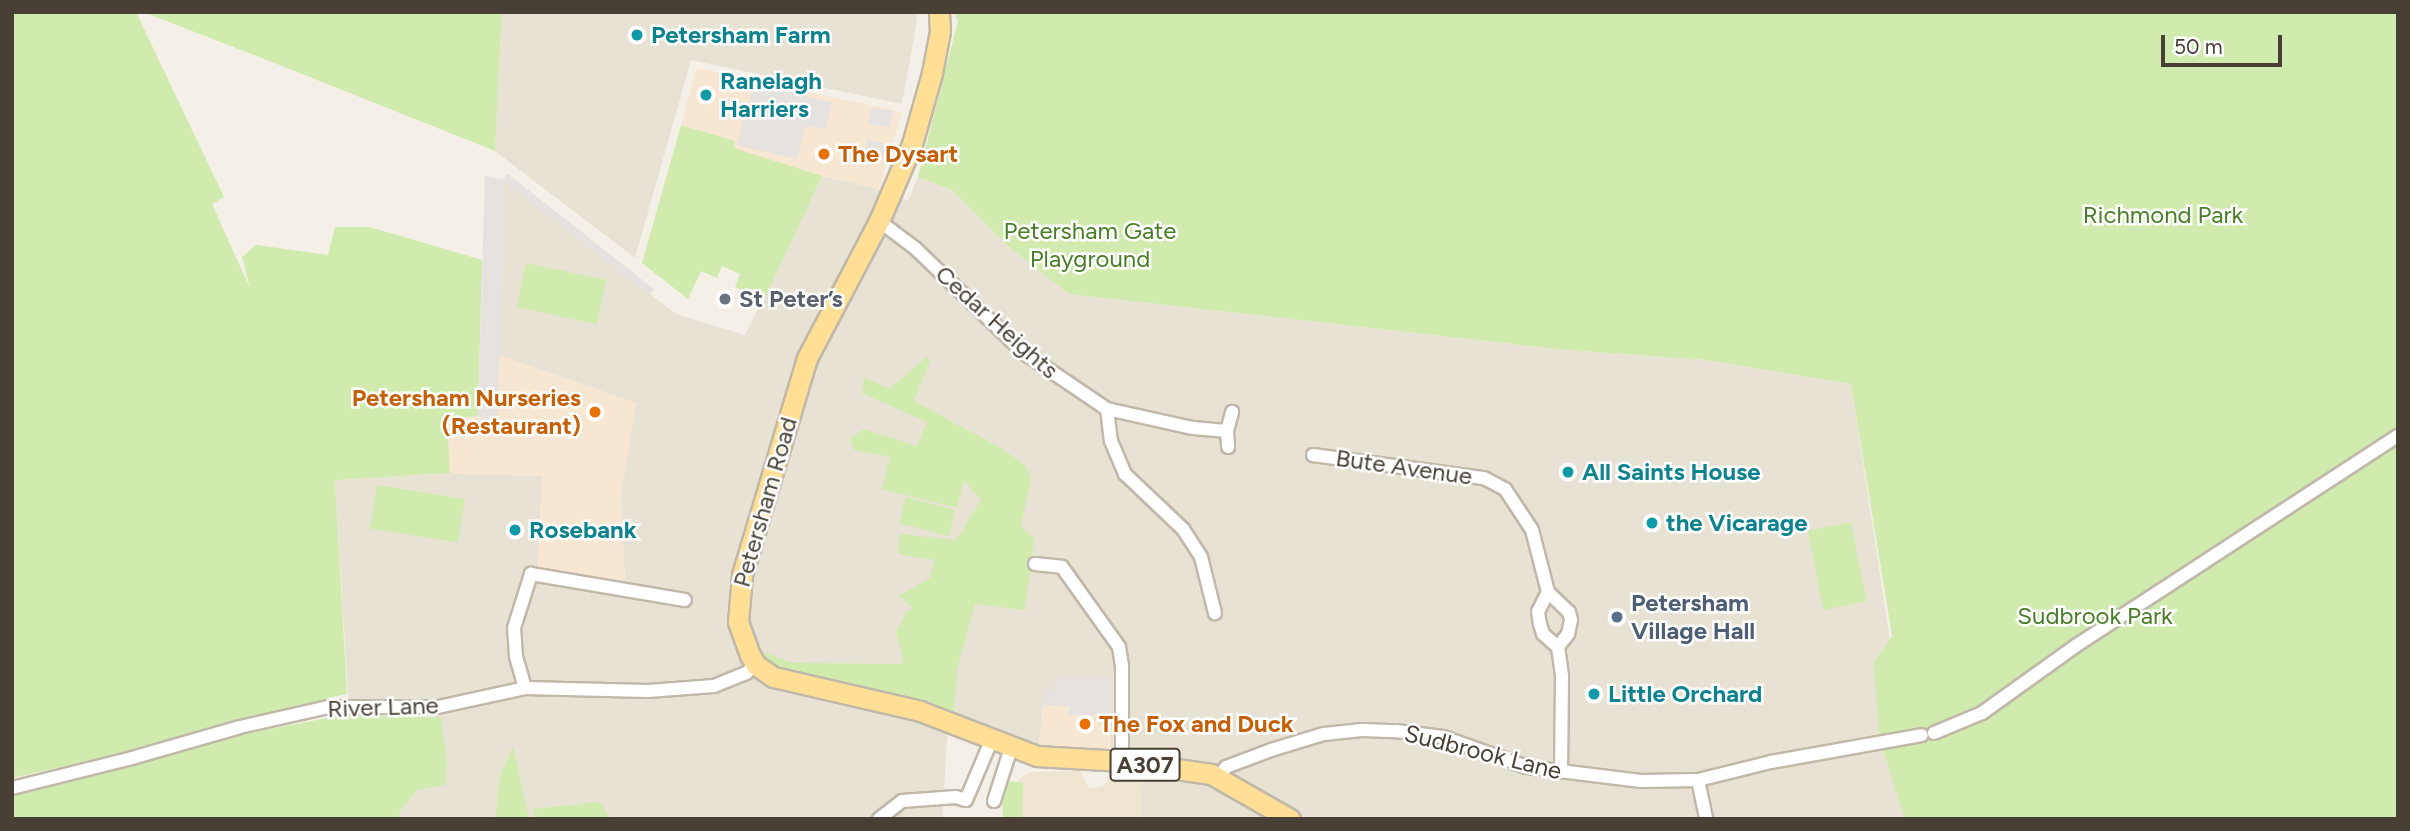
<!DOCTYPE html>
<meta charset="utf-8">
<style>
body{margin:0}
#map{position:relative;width:2410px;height:831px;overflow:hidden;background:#f4f0e7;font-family:Figtree,sans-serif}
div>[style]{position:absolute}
.residential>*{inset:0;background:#e8e2d4}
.commercial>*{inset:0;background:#f7e6d1}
.education>*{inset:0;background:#eee5d0}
.green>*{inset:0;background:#d0ebad;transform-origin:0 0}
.parking>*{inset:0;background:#e5e2df;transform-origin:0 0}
.roads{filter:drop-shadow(2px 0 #c0b8a9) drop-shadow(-2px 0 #c0b8a9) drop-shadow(0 2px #c0b8a9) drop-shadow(0 -2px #c0b8a9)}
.minor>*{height:12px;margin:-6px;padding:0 6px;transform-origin:6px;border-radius:6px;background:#fff}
.primary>*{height:19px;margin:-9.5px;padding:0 9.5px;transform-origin:9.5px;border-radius:9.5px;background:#ffdf95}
.dots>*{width:19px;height:19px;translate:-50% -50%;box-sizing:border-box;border:4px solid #fff;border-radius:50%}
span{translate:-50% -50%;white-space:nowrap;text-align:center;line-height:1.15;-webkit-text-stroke:5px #fff;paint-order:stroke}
.shield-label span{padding:2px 5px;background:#fff;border:2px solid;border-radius:5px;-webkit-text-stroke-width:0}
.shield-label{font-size:23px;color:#484035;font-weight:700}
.culture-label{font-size:24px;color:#0d838f;font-weight:700}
.left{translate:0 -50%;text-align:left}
.food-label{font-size:24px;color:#c56008;font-weight:700}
.right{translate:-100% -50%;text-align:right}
.park-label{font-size:24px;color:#477d25}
.worship-label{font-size:24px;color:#5b616d;font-weight:700}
.street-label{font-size:24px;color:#484035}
.service-label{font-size:24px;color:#4e5e75;font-weight:700}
.frame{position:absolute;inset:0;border:14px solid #484035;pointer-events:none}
.scale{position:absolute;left:2161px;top:35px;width:121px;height:32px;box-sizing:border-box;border:4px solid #484035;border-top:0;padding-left:9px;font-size:21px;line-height:24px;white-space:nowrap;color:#484035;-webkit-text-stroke:5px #fff;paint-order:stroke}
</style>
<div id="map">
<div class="residential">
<i style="clip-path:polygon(502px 12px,916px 12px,917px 21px,902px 104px,691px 60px,635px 258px,495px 151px)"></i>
<i style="clip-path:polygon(822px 176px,879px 189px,908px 201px,918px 177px,952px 190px,1009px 247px,1069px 294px,1567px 350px,1706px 360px,1851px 384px,1917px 819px,1141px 819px,1140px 778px,1115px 774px,1111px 752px,1111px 680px,1057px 678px,1056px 690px,1044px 690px,1039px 747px,953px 715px,947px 740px,942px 819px,279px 819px,350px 727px,335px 480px,450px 473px,542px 476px,538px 568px,625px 581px,621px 496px,636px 403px,499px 355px,504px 245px,503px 179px,676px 314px,745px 335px)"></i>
</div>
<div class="commercial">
<i style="clip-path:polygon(697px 68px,902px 112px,879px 189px,808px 173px,733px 148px,735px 141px,681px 125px)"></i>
<i style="clip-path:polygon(499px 355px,636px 403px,621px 496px,625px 581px,538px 568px,542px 476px,450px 473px,447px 418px,497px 413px)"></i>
<i style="clip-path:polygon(1056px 678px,1111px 679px,1111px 752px,1039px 747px,1044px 690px,1056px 690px)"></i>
</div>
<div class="education">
<i style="clip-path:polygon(1080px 771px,1089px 789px,1102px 787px,1107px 782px,1109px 774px,1140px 778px,1141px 819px,1013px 819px,1014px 789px,1017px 781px,1023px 776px,1031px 772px)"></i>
</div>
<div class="green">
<i style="clip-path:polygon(12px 12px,136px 12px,224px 197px,212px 204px,250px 288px,242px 257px,256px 245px,328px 255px,335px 227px,370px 227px,482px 260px,478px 416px,447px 419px,450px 473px,335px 480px,347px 694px,327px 698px,342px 702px,12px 778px)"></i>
<i style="clip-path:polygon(143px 12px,502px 12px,495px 151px,272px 62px)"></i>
<i style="clip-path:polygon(954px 12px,2398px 12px,2398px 819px,1905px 819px,1879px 737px,1874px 662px,1892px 636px,1851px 384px,1706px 360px,1567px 350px,1069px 294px,1009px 247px,952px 190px,918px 177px,958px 21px)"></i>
<i style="clip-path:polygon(681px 125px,735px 141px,734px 148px,822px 176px,764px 300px,735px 287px,740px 274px,722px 266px,717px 278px,701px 271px,688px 299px,642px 263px)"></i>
<i style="left:526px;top:263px;width:82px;height:45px;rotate:12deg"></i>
<i style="clip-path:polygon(927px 357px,930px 361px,914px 401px,999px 447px,1026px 466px,1031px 480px,1021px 526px,1034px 539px,1025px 610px,975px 604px,957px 670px,954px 714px,781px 671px,769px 664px,763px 652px,793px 663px,904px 664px,896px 633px,906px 612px,913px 608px,899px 596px,930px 578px,934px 560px,898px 554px,900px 534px,956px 540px,981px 500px,964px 480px,957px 508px,882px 489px,890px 457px,854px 450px,850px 439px,864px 429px,917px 446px,927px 422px,862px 393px,864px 377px,889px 389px)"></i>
<i style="left:377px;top:485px;width:89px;height:44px;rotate:9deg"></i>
<i style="left:906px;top:497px;width:51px;height:27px;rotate:15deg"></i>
<i style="left:1851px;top:522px;width:81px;height:44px;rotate:79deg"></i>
<i style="clip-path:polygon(342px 715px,441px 717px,447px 763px,445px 785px,417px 790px,399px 812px,401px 819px,12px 819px,12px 780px)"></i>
<i style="clip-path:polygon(513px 746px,529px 819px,495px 819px,500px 777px)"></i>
<i style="clip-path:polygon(1010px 781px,1023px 783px,1022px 819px,1003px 819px,1002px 794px)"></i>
<i style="clip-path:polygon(600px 802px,610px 819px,535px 819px,533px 809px)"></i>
</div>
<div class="parking">
<i style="clip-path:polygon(754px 83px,832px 103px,826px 129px,805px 126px,797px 159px,737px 145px)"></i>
<i style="clip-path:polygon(872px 108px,894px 111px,889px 127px,868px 124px)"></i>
<i style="left:868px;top:139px;width:27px;height:14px;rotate:17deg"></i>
<i style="clip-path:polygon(508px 174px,654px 289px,649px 295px,503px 180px,504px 245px,497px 419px,486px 422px,478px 416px,485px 176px,503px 179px)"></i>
<i style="clip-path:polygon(1056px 678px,1111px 679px,1111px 715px,1069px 715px,1069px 706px,1043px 705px,1044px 690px,1056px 690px)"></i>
</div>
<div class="roads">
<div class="minor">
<i style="left:879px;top:221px;width:45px;rotate:36.9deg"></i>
<i style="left:915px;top:248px;width:151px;rotate:43.9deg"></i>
<i style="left:1024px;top:353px;width:100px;rotate:34deg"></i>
<i style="left:1107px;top:409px;width:88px;rotate:12.5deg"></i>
<i style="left:1193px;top:428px;width:34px;rotate:5deg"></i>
<i style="left:1227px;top:431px;width:20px;rotate:-75deg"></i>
<i style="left:1107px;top:409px;width:32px;rotate:83deg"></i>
<i style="left:1111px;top:441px;width:36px;rotate:67deg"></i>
<i style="left:1125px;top:474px;width:80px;rotate:43.5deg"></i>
<i style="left:1183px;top:529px;width:33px;rotate:57deg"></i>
<i style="left:1201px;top:557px;width:58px;rotate:76deg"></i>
<i style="left:1227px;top:431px;width:16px;rotate:86deg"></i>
<i style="left:1313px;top:455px;width:173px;rotate:7.7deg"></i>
<i style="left:1484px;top:478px;width:24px;rotate:28deg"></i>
<i style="left:1505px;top:489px;width:49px;rotate:56.6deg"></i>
<i style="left:1532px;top:530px;width:64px;rotate:75.5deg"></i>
<i style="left:1548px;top:592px;width:29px;rotate:44deg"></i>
<i style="left:1569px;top:612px;width:8px;rotate:76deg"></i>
<i style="left:1571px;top:620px;width:14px;rotate:102deg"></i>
<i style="left:1568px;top:634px;width:16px;rotate:128deg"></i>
<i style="left:1558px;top:647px;width:30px;rotate:82deg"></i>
<i style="left:1562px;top:677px;width:95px;rotate:90.6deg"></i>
<i style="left:1035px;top:564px;width:27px;rotate:6deg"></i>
<i style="left:1062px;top:567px;width:98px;rotate:54.5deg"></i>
<i style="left:1119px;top:647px;width:18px;rotate:81deg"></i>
<i style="left:1122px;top:665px;width:96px;rotate:90deg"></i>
<i style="left:1548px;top:592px;width:22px;rotate:117deg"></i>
<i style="left:1538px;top:612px;width:12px;rotate:81deg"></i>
<i style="left:1540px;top:624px;width:10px;rotate:73deg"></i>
<i style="left:1543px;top:634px;width:20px;rotate:41deg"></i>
<i style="left:525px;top:688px;width:33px;rotate:-106deg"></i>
<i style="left:516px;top:656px;width:28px;rotate:-94deg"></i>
<i style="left:514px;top:628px;width:57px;rotate:-72.5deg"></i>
<i style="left:531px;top:574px;width:156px;rotate:9.6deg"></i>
<i style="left:1934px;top:733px;width:52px;rotate:-22.6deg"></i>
<i style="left:1982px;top:713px;width:117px;rotate:-35.6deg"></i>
<i style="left:2077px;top:645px;width:383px;rotate:-33.1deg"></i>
<i style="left:1219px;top:777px;width:12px;rotate:-55deg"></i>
<i style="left:1226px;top:767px;width:48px;rotate:-20.7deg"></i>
<i style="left:1271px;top:750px;width:55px;rotate:-16.8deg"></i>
<i style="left:1324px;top:734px;width:38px;rotate:-6deg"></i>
<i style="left:1362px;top:730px;width:34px;rotate:2deg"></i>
<i style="left:1396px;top:731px;width:47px;rotate:7.3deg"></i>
<i style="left:1443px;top:737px;width:89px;rotate:19.7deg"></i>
<i style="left:1527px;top:767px;width:115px;rotate:7deg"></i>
<i style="left:1641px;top:781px;width:57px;rotate:-1deg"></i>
<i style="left:1698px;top:780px;width:75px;rotate:-13.9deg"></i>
<i style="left:1771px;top:762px;width:153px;rotate:-10.1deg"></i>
<i style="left:1698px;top:780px;width:40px;rotate:78deg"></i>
<i style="left:12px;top:788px;width:124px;rotate:-14deg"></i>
<i style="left:132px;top:758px;width:112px;rotate:-16deg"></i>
<i style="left:240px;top:727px;width:90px;rotate:-12.8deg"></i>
<i style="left:328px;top:707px;width:110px"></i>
<i style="left:438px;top:707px;width:89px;rotate:-12.3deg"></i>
<i style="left:525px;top:688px;width:123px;rotate:1.4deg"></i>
<i style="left:648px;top:691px;width:66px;rotate:-4.3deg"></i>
<i style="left:714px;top:686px;width:35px;rotate:-22deg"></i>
<i style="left:746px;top:673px;width:13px;rotate:-39deg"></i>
<i style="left:994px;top:801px;width:56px;rotate:-72.2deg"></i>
<i style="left:879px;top:819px;width:29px;rotate:-38deg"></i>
<i style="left:902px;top:801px;width:54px;rotate:-4.2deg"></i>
<i style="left:956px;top:797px;width:10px;rotate:17deg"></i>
<i style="left:966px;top:800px;width:64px;rotate:-67deg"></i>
</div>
<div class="primary">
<i style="left:939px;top:12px;width:19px;rotate:87deg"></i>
<i style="left:940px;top:31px;width:43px;rotate:100.8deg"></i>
<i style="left:932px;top:73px;width:74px;rotate:105.7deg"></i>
<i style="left:912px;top:144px;width:84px;rotate:113.2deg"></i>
<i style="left:879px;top:221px;width:155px;rotate:117.7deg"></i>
<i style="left:807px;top:358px;width:227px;rotate:106.7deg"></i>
<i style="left:742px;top:575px;width:47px;rotate:94.9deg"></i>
<i style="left:738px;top:622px;width:35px;rotate:70deg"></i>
<i style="left:750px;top:655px;width:12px;rotate:59deg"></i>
<i style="left:756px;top:665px;width:21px;rotate:35deg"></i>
<i style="left:773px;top:677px;width:151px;rotate:13deg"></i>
<i style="left:920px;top:711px;width:125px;rotate:21deg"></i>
<i style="left:1037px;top:756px;width:85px;rotate:3.4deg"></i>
<i style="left:1122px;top:761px;width:90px;rotate:8.3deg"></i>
<i style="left:1211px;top:774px;width:91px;rotate:29.7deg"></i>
</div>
</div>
<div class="dots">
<i style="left:637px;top:35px;background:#0f9aa8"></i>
<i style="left:706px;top:95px;background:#0f9aa8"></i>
<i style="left:824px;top:154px;background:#e8710a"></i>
<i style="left:725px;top:299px;background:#6b7280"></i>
<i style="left:595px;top:412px;background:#e8710a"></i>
<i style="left:1568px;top:472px;background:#0f9aa8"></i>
<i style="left:1652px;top:523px;background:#0f9aa8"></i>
<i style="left:515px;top:530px;background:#0f9aa8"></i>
<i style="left:1617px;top:617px;background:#5c6f8a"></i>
<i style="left:1594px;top:694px;background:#0f9aa8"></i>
<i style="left:1085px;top:724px;background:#e8710a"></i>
</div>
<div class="shield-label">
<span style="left:1145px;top:765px">A307</span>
</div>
<div class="culture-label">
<span class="left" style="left:651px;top:35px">Petersham Farm</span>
<span class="left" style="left:720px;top:95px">Ranelagh<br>Harriers</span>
<span class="left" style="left:1582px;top:472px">All Saints House</span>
<span class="left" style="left:1666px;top:523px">the Vicarage</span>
<span class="left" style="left:529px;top:530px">Rosebank</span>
<span class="left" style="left:1608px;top:694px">Little Orchard</span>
</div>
<div class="food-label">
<span class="left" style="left:838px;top:154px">The Dysart</span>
<span class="right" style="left:581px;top:412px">Petersham Nurseries<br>(Restaurant)</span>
<span class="left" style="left:1099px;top:724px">The Fox and Duck</span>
</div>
<div class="park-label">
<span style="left:2163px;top:215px">Richmond Park</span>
<span style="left:1090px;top:245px">Petersham Gate<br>Playground</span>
<span style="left:2095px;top:616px">Sudbrook Park</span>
</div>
<div class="worship-label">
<span class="left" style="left:739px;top:299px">St Peter’s</span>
</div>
<div class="street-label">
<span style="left:997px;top:322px;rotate:42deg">Cedar Heights</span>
<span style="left:1404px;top:467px;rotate:8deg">Bute Avenue</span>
<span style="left:765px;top:502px;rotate:-74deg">Petersham Road</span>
<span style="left:383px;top:707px;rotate:-2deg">River Lane</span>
<span style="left:1483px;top:752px;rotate:14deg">Sudbrook Lane</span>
</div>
<div class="service-label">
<span class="left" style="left:1631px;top:617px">Petersham<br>Village Hall</span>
</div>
<div class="frame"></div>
<div class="scale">50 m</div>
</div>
